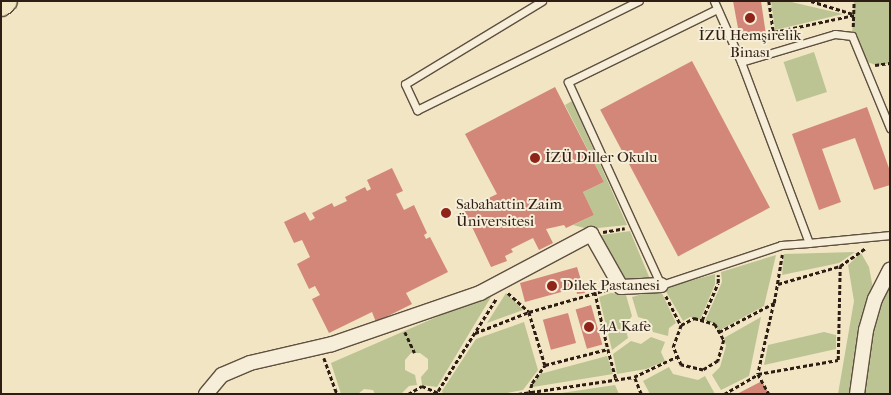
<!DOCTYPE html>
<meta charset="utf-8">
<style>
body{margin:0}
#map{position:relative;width:891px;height:395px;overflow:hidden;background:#f1e5c3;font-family:"IM FELL French Canon",serif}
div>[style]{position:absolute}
.green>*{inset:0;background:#bcc493;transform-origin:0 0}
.building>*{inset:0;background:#d38778;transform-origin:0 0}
.path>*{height:2.5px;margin-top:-1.25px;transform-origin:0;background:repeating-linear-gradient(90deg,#2e1d14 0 4px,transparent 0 6.5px)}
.roads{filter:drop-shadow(1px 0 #5f4f40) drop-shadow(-1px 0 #5f4f40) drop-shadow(0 1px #5f4f40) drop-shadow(0 -1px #5f4f40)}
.lane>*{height:7px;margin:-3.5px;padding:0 3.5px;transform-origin:3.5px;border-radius:3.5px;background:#f6eed8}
.street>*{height:14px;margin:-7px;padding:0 7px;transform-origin:7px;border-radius:7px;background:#f6eed8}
.primary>*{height:21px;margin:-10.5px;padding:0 10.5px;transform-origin:10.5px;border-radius:10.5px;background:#f1e5c3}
.dots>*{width:14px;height:14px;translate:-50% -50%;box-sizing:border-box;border:2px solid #f6eed8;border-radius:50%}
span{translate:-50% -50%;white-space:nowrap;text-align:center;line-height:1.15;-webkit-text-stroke:4px #f6eed8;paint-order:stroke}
.poi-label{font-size:15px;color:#2e1d14}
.left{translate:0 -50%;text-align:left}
.frame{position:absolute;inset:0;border:2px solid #2e1d14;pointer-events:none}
</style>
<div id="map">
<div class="green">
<i style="clip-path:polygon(771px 1px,787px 1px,843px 14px,775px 30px)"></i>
<i style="clip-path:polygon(854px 1px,890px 1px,890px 63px,878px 66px,865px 61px,852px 36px)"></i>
<i style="left:814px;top:52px;width:42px;height:32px;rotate:72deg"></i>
<i style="clip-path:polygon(572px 101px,627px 225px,588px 229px,573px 225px,594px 215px,583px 192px,604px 182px,565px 105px)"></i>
<i style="clip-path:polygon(630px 231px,650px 279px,624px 285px,596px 236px)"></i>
<i style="clip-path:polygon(855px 252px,839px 263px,782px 275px,784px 254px)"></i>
<i style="clip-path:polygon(861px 253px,869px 267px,875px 299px,890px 270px,890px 394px,838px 394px,854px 301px,848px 265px)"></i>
<i style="clip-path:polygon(776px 255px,764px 306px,718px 331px,715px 324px,705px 321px,722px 282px,721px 272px)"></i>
<i style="clip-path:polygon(715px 274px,715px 284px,700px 320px,690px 317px,683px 321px,664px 288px)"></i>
<i style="clip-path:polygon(660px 289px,676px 323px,669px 328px,668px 336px,653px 332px,648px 320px,638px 317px,632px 297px)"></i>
<i style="clip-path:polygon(494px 292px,437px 387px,422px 385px,421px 377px,428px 369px,428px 359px,420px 353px,411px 353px,405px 360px,405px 370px,415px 375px,417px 385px,409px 386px,401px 394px,375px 394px,373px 390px,364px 389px,358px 394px,341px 394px,331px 363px)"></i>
<i style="clip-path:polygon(506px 293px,523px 310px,487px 323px)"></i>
<i style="clip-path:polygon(611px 293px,626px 295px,632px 316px,625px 326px,628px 338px,612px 350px,599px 297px)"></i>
<i style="clip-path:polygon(761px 317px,749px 376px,721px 390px,712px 375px,720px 367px,726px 346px,724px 338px)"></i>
<i style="clip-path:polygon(524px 322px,538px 370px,523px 390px,502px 394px,443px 394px,442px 391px,476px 339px)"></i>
<i style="clip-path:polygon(824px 332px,836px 335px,836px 349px,764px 365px,768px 345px)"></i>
<i style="clip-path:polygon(651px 337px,665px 342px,661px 352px,665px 361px,646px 369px,617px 374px,613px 354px,631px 341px,641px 344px)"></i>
<i style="clip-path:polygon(607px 356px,613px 374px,533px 387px,532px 384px,540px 374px)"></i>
<i style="clip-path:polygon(669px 367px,673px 374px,698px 380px,705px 376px,715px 394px,650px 394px,643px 381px)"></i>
<i style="clip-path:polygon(615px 385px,619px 394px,555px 394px)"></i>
</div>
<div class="building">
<i style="clip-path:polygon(733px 1px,761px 1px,766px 35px,740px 39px)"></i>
<i style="left:692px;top:61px;width:166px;height:104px;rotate:62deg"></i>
<i style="clip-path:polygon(555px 87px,604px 182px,583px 192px,594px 215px,566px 228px,564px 225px,546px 229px,553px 243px,539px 250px,533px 238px,511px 249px,513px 252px,505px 256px,507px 261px,491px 267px,464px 210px,497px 194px,465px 134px)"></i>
<i style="clip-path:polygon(867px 107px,890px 171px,890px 185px,874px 190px,855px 138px,822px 149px,841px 202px,819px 210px,792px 134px)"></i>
<i style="clip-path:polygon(392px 168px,403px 191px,396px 194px,404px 210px,414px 205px,427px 233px,424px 235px,426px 239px,430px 237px,448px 272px,406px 293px,412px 304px,376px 322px,372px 312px,329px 333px,312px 299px,320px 295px,315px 286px,309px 289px,297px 264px,310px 257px,302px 240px,294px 243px,284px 222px,305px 212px,310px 221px,315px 218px,312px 213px,332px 203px,334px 207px,347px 201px,345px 197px,365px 187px,367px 191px,371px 189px,367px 180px)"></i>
<i style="clip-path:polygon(577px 267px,585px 293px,577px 294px,576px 288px,525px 302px,520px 283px)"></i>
<i style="left:591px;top:305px;width:41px;height:16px;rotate:74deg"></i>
<i style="left:568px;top:313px;width:31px;height:26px;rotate:75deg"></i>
<i style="clip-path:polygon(762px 381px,769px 394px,737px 394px)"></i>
</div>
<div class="path">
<i style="left:769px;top:1px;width:41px;rotate:81.7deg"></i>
<i style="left:811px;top:1px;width:44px;rotate:17.2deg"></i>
<i style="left:853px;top:27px;width:26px;rotate:-88deg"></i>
<i style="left:774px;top:32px;width:83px;rotate:-11.9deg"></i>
<i style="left:875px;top:65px;width:15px;rotate:-8deg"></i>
<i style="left:603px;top:232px;width:22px;rotate:-10deg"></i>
<i style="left:778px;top:284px;width:65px;rotate:-16.2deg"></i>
<i style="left:595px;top:292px;width:58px;rotate:77.2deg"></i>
<i style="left:508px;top:293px;width:28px;rotate:42deg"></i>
<i style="left:529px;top:312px;width:55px;rotate:73.2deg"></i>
<i style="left:666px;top:296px;width:33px;rotate:63deg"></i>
<i style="left:681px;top:325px;width:15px;rotate:-28deg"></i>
<i style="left:694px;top:318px;width:22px;rotate:16deg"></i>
<i style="left:715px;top:324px;width:18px;rotate:61deg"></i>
<i style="left:724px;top:340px;width:22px;rotate:106deg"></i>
<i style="left:718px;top:361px;width:17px;rotate:149deg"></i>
<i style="left:703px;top:370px;width:23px;rotate:-167deg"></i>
<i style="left:681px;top:365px;width:20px;rotate:-114deg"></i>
<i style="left:673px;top:347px;width:23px;rotate:-70deg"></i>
<i style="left:774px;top:303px;width:73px;rotate:102.7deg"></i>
<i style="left:758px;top:374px;width:81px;rotate:-9.9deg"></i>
<i style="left:838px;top:360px;width:94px;rotate:-88.8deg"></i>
<i style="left:840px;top:266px;width:32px;rotate:-35deg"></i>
<i style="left:702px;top:320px;width:40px;rotate:-66.6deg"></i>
<i style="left:718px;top:283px;width:8px;rotate:-90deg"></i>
<i style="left:405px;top:332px;width:23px;rotate:65deg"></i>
<i style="left:719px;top:332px;width:62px;rotate:-27.8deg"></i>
<i style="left:774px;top:303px;width:49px;rotate:-80.5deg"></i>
<i style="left:475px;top:333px;width:58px;rotate:-21.3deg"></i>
<i style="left:529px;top:312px;width:83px;rotate:-16deg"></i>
<i style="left:324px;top:358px;width:38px;rotate:70deg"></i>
<i style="left:438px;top:391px;width:109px;rotate:-57.8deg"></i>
<i style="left:408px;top:394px;width:16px;rotate:-30deg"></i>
<i style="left:422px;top:386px;width:21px;rotate:23deg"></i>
<i style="left:518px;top:394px;width:117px;rotate:-8.3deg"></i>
<i style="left:529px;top:394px;width:11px;rotate:-75deg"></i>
<i style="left:532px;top:383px;width:22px;rotate:-54deg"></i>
<i style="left:545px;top:365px;width:65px;rotate:-14.3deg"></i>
<i style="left:608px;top:349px;width:31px;rotate:75deg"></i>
<i style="left:641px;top:394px;width:18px;rotate:-112deg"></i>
<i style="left:634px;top:377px;width:47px;rotate:-25.5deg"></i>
<i style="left:724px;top:394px;width:39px;rotate:-30deg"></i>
<i style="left:758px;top:374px;width:23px;rotate:61deg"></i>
</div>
<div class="roads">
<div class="lane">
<i style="left:542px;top:1px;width:160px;rotate:148.8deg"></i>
<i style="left:405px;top:84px;width:29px;rotate:65deg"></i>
<i style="left:417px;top:110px;width:247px;rotate:-26.2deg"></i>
<i style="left:714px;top:1px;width:67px;rotate:66.1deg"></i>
<i style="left:741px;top:62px;width:193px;rotate:69.4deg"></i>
<i style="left:809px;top:243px;width:81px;rotate:-5.6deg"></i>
<i style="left:717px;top:9px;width:166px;rotate:153.9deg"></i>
<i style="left:568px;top:82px;width:223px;rotate:65.4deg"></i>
<i style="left:661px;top:285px;width:126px;rotate:-18.4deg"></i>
<i style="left:781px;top:245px;width:28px;rotate:-4deg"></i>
<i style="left:741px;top:62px;width:98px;rotate:-16.6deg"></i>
<i style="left:835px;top:34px;width:17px;rotate:7deg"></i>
<i style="left:852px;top:36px;width:100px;rotate:67.6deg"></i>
</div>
<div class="street">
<i style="left:206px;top:394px;width:25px;rotate:-50deg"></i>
<i style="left:222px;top:375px;width:30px;rotate:-23deg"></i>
<i style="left:250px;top:363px;width:84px;rotate:-13deg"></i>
<i style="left:332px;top:344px;width:157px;rotate:-19deg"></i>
<i style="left:480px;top:293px;width:126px;rotate:-28deg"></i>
<i style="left:591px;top:234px;width:61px;rotate:60.5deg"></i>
<i style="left:621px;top:287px;width:40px;rotate:-2.9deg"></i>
<i style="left:857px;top:394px;width:65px;rotate:-82deg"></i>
<i style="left:866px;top:330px;width:32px;rotate:-74deg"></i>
<i style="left:875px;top:299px;width:33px;rotate:-63deg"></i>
</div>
<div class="primary">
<i style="left:1px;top:5px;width:6px;rotate:-39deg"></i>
</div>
</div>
<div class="dots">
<i style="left:750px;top:18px;background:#8f2418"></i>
<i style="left:535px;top:158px;background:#8f2418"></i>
<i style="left:446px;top:213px;background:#8f2418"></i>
<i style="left:552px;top:286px;background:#8f2418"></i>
<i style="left:589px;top:327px;background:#8f2418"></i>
</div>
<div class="poi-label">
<span style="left:750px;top:44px">İZÜ Hemşirelik<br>Binası</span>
<span class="left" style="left:545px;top:158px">İZÜ Diller Okulu</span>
<span class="left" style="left:456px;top:213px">Sabahattin Zaim<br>Üniversitesi</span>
<span class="left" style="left:562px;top:286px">Dilek Pastanesi</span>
<span class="left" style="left:599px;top:327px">4A Kafe</span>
</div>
<div class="frame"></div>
</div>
